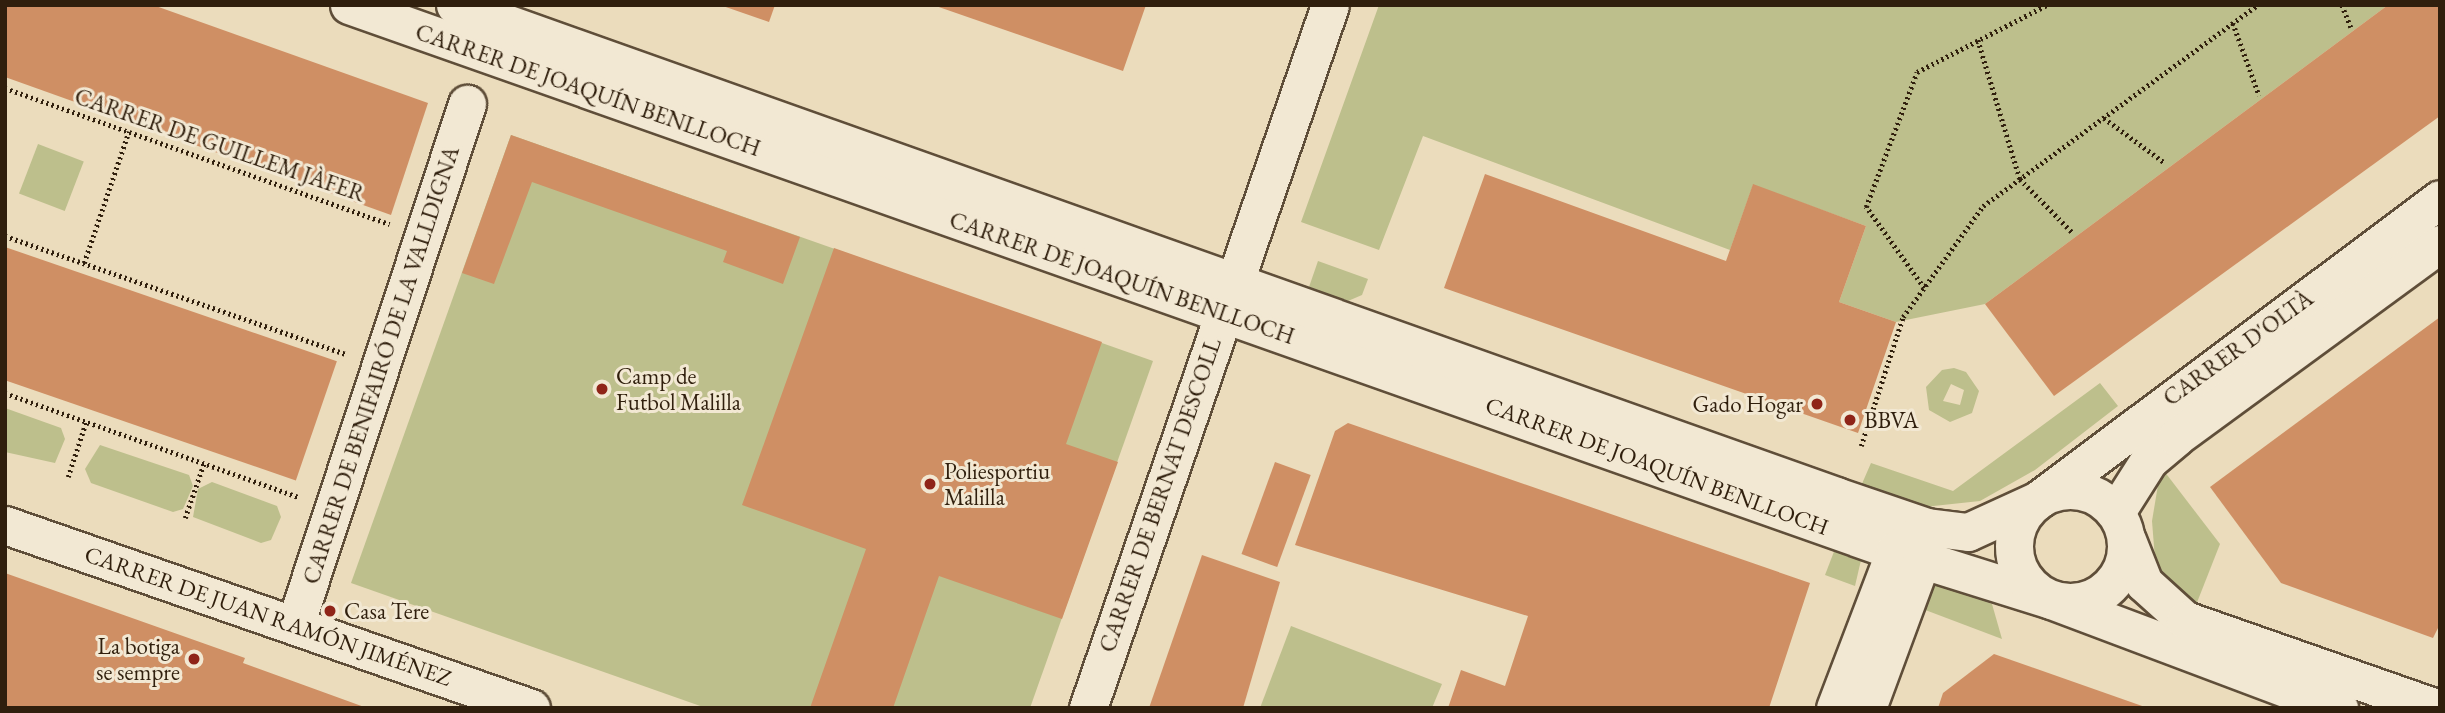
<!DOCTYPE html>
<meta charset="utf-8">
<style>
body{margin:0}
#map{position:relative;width:2445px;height:713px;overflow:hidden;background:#ebdcbc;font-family:"EB Garamond",serif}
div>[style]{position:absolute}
.green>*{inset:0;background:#bdbf8c;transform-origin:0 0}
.building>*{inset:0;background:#cf8f64;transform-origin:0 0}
.path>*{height:4.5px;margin-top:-2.25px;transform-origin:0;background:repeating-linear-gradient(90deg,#301f0d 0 2px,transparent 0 5.5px)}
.roads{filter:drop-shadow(2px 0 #5f4e39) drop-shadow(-2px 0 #5f4e39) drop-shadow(0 2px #5f4e39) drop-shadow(0 -2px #5f4e39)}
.street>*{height:37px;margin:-18.5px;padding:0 18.5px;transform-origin:18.5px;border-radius:18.5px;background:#f2e8d3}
.street>.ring{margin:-18.5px;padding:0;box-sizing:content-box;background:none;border:37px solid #f2e8d3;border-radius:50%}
.dots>*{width:19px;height:19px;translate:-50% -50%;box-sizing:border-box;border:4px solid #f2e8d3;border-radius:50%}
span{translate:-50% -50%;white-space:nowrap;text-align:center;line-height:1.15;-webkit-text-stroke:6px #f2e8d3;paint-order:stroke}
.street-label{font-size:23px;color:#301f0d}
.poi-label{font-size:23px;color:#301f0d}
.left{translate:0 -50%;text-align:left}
.right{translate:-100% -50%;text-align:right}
.frame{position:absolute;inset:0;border:7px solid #301f0d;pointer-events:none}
</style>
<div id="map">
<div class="green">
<i style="clip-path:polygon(1379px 5px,2388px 5px,1985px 304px,1896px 322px,1839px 302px,1866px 226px,1753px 185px,1730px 250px,1423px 136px,1379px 250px,1301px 222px)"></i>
<i style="clip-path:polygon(511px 135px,1153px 361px,1030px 708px,706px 708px,351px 583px)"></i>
<i style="left:38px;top:144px;width:49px;height:53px;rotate:21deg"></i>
<i style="clip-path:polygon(1318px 261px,1368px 279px,1362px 295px,1348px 301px,1309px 287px)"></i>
<i style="clip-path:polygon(evenodd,1954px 368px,1966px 372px,1979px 391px,1972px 413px,1950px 422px,1929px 410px,1926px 387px,1942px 370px,1954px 368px,1951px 384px,1964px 390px,1960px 405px,1943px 401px,1951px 384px)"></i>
<i style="clip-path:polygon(2100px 383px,2118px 406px,2035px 470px,1980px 501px,1924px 507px,1861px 486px,1871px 463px,1953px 491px)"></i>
<i style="clip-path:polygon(5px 408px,61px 428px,65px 439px,55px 463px,5px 452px)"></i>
<i style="clip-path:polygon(100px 445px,189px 475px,193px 486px,183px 509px,173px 512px,91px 483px,85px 469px)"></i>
<i style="clip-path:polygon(2161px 467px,2220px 544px,2196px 605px,2167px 583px,2155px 559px,2152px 521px)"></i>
<i style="clip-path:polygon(212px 482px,277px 506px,281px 517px,271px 540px,261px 543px,193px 517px,198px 489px)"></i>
<i style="clip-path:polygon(1835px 549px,1861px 560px,1855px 586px,1825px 575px)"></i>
<i style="clip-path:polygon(1941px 583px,1992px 604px,2002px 639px,1920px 608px,1930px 587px)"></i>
<i style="clip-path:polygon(1291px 626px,1442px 684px,1432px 708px,1260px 708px)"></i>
</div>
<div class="building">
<i style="clip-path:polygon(5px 5px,153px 5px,428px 103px,391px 215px,5px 77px)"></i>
<i style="clip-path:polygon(720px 5px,775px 5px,769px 22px)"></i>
<i style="clip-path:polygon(933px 5px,1146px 5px,1123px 71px)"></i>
<i style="clip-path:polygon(2388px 5px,2440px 5px,2440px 116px,2054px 396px,1985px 304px)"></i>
<i style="clip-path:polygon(511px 135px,800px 237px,783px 284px,723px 262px,727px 251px,532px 182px,494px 284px,462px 273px)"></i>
<i style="clip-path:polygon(1485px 174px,1726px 261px,1753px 184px,1866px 226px,1839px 302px,1896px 322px,1858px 433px,1444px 288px)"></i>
<i style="left:5px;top:247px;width:351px;height:126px;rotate:19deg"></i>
<i style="clip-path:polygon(834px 248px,1102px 342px,1066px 444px,1118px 462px,1062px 619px,939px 576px,893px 708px,810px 708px,866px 549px,742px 505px)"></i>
<i style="clip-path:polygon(2440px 317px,2440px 624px,2433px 638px,2281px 583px,2210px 487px)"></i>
<i style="clip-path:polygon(1348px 423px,1810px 583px,1769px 708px,1448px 708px,1461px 670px,1505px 686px,1528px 616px,1295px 545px,1335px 431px)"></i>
<i style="left:1275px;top:462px;width:38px;height:98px;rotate:20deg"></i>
<i style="clip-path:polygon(1202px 555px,1280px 582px,1243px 708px,1149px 708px)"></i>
<i style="clip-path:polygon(5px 573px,245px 658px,243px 663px,367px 708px,5px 708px)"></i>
<i style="clip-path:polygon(1994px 654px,2145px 707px,2145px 708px,1938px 708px,1943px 693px)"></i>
</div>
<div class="path">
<i style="left:2342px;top:5px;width:24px;rotate:68deg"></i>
<i style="left:2233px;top:23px;width:77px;rotate:70.1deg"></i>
<i style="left:1978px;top:40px;width:145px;rotate:73.2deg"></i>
<i style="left:2020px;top:179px;width:74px;rotate:45.5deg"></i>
<i style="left:5px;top:88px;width:408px;rotate:19.5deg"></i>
<i style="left:2104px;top:118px;width:76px;rotate:36.4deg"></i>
<i style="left:5px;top:236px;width:361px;rotate:19.1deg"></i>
<i style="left:84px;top:263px;width:139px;rotate:-71.2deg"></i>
<i style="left:1924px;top:288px;width:100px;rotate:-125.6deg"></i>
<i style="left:1866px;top:207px;width:144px;rotate:-69.3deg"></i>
<i style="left:1917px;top:72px;width:146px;rotate:-27.3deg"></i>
<i style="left:5px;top:393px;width:311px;rotate:19.5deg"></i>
<i style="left:1861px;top:446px;width:136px;rotate:-72deg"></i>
<i style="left:1903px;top:317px;width:137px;rotate:-54.2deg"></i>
<i style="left:1983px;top:206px;width:341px;rotate:-36.2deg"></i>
<i style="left:68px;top:477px;width:58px;rotate:-71.9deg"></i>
<i style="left:185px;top:518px;width:58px;rotate:-70.9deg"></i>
</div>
<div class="roads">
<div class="street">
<i style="left:349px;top:5px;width:1640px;rotate:19.45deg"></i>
<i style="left:1895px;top:551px;width:164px;rotate:17.4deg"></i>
<i style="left:2051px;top:600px;width:308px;rotate:20.6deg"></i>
<i style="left:455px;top:5px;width:1466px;rotate:19.57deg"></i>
<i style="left:1836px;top:496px;width:96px;rotate:18.8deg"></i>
<i style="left:1927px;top:527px;width:41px;rotate:7deg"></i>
<i style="left:1968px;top:532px;width:77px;rotate:-24.6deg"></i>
<i style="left:2038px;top:500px;width:502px;rotate:-36.82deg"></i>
<i class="ring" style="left:2014px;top:490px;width:75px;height:75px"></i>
<i style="left:2116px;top:512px;width:62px;rotate:-57.6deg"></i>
<i style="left:2149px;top:460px;width:35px;rotate:-40deg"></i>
<i style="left:2176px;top:437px;width:327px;rotate:-36.2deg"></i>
<i style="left:5px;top:525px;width:557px;rotate:19.18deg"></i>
<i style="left:2127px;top:540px;width:46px;rotate:68.4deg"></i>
<i style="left:2144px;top:583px;width:55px;rotate:42.1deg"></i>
<i style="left:2185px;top:620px;width:266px;rotate:19.3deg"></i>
<i style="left:295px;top:625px;width:549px;rotate:-71.73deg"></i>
<i style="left:1088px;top:708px;width:743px;rotate:-71deg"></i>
<i style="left:1835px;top:708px;width:168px;rotate:-69.1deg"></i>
<i style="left:1895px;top:551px;width:24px;rotate:-36deg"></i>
<i style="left:1867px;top:708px;width:159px;rotate:-69.7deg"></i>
</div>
</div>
<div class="dots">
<i style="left:602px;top:389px;background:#8f2418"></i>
<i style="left:1817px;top:404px;background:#8f2418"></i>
<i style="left:1850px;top:420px;background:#8f2418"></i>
<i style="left:930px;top:484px;background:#8f2418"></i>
<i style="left:330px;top:611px;background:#8f2418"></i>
<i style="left:194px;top:659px;background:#8f2418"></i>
</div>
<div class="street-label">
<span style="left:588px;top:90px;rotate:19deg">CARRER DE JOAQUÍN BENLLOCH</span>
<span style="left:220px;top:145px;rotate:19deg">CARRER DE GUILLEM JÀFER</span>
<span style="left:1122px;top:278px;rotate:19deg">CARRER DE JOAQUÍN BENLLOCH</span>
<span style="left:2238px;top:348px;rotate:-36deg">CARRER D'OLTÀ</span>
<span style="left:381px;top:365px;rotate:-72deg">CARRER DE BENIFAIRÓ DE LA VALLDIGNA</span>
<span style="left:1657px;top:466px;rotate:20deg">CARRER DE JOAQUÍN BENLLOCH</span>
<span style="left:1160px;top:495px;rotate:-71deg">CARRER DE BERNAT DESCOLL</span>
<span style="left:268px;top:616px;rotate:19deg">CARRER DE JUAN RAMÓN JIMÉNEZ</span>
</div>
<div class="poi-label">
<span class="left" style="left:616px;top:389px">Camp de<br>Futbol Malilla</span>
<span class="right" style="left:1803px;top:404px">Gado Hogar</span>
<span class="left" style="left:1864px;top:420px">BBVA</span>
<span class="left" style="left:944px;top:484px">Poliesportiu<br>Malilla</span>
<span class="left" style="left:344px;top:611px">Casa Tere</span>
<span class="right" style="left:180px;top:659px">La botiga<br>se sempre</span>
</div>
<div class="frame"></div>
</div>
